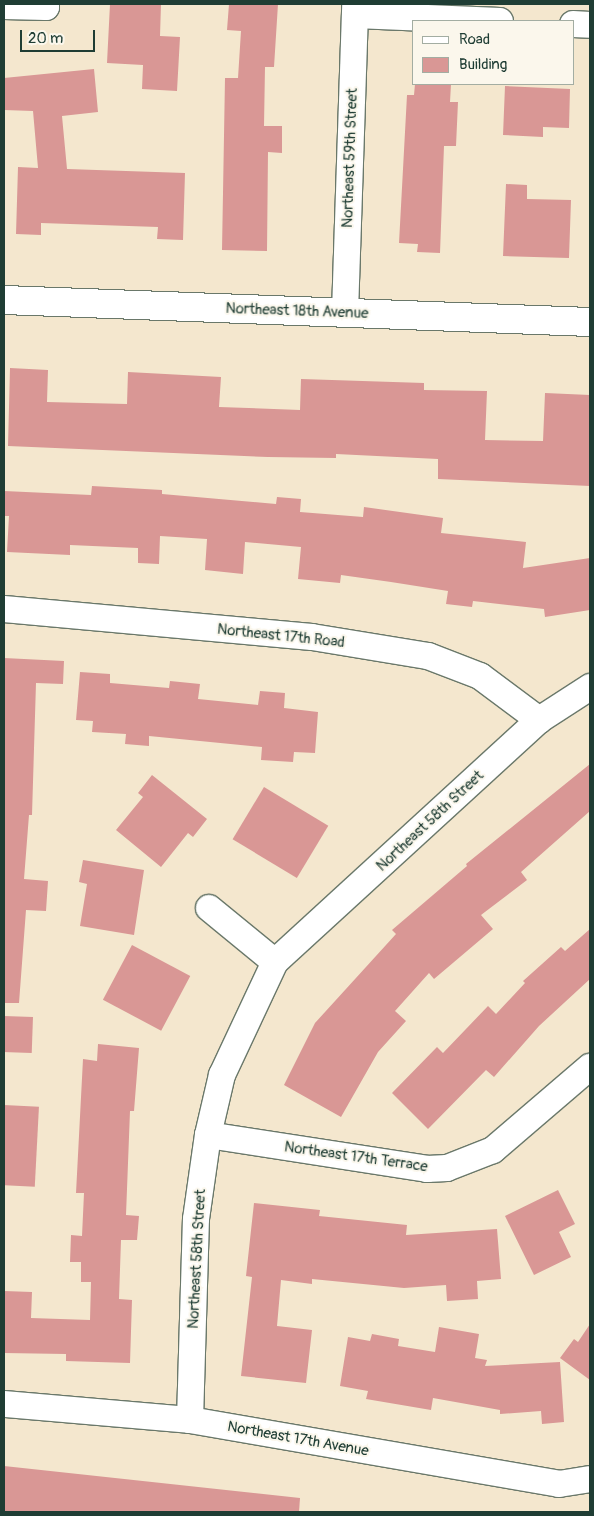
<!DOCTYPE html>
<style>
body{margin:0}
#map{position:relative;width:594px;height:1516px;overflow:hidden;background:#f4e7ce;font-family:Pangolin,sans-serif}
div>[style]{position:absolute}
.building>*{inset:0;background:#d99795;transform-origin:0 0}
.roads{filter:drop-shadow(1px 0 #6a786a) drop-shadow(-1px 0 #6a786a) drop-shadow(0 1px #6a786a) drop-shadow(0 -1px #6a786a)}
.street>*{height:26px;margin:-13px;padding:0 13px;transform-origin:13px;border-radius:13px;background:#fff}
.secondary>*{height:28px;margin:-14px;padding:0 14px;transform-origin:14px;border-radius:14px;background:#fff}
span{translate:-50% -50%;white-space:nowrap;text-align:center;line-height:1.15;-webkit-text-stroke:4px #fbf7ec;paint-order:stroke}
.street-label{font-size:15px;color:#1f3d34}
.frame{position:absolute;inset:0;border:5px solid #1f3d34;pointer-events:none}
.legend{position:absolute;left:412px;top:20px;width:162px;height:65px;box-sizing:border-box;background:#fbf7ec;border:1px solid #a3ada2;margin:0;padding:6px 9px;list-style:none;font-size:15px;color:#1f3d34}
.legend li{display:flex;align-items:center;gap:10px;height:25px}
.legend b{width:25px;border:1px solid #a3ada2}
.scale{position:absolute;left:20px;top:30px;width:75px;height:22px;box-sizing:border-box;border:2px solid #1f3d34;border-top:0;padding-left:6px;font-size:15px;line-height:18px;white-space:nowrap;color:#1f3d34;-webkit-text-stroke:4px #fbf7ec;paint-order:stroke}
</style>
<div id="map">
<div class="building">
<i style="clip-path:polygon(110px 4px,161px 4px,160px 36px,180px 37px,177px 91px,142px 89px,143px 65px,107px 63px)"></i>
<i style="clip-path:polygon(229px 4px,278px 4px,274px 67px,265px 67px,264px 126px,282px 126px,282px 153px,268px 152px,267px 251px,222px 250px,225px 78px,238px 78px,241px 31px,227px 30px)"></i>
<i style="clip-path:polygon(94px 69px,98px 112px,62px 116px,67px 169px,185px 173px,183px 240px,157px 239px,158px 227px,41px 223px,41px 235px,16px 234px,18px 167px,38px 168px,33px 111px,4px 110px,4px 78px)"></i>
<i style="clip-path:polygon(415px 84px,451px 84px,450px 102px,458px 102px,456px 146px,444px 146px,440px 253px,417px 252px,418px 244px,399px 243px,407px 95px,414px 95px)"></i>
<i style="clip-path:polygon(505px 86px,570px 89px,569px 128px,543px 127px,543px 137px,503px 135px)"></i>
<i style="clip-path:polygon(506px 184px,527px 185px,527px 199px,571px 200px,569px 258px,503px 256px)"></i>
<i style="clip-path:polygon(10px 368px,48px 370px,47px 402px,127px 404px,128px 372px,221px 377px,219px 407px,300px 410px,301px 379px,424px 383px,424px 390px,487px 391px,485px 440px,543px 441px,545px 393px,590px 395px,590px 486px,438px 479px,438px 459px,336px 454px,336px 458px,268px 457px,8px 446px)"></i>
<i style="clip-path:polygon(92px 486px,162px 490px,162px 494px,276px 504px,277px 497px,301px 499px,300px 512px,363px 517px,364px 507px,443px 518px,441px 533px,526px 542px,523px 568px,590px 558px,590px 610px,545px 617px,544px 609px,473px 601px,472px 607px,446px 604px,448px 591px,391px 582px,341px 575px,340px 583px,298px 579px,301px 547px,245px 542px,243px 574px,205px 570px,207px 539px,160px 536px,159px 564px,138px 563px,138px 548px,70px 545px,70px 555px,7px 552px,9px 516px,4px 516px,4px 491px,91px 495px)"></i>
<i style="clip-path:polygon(4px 658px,64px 661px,63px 684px,36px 683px,32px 815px,29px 815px,24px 879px,48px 881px,46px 911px,26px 910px,19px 1003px,4px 1003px)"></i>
<i style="clip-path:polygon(80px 672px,110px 674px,110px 683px,169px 688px,170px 681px,200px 684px,198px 699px,258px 705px,260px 691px,285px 693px,284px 708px,318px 712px,315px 753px,294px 752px,293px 762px,261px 760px,262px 747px,149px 736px,149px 746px,125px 744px,126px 734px,92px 732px,93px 721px,76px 720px)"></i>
<i style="clip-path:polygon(590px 764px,590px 811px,521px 872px,527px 880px,481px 915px,493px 929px,434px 979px,429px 973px,395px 1011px,406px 1021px,378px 1052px,341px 1117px,284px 1085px,315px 1023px,396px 934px,392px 930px,467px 866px,466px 864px)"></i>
<i style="clip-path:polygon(152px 775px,207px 819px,193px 837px,188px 833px,161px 867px,116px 830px,143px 797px,138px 793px)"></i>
<i style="left:264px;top:787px;width:75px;height:61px;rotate:31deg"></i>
<i style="clip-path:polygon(83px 860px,144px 870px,134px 935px,80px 926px,87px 884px,79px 882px)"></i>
<i style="clip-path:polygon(590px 929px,590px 979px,539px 1026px,494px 1077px,486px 1070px,428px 1129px,392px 1093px,437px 1047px,443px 1053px,488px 1006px,496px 1014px,525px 983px,523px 981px,561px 947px,565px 951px)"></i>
<i style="left:132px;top:945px;width:66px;height:62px;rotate:28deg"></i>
<i style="left:4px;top:1016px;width:29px;height:36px;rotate:2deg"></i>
<i style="clip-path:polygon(98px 1044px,139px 1048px,134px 1111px,130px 1111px,126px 1215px,139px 1216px,137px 1240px,121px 1240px,119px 1299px,132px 1300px,130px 1363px,66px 1361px,66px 1354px,4px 1353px,4px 1291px,32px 1292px,31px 1318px,90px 1320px,91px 1282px,81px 1282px,81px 1262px,70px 1262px,71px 1235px,82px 1236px,84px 1193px,76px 1193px,83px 1059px,97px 1061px)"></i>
<i style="left:4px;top:1105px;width:35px;height:80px;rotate:3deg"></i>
<i style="clip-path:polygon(558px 1190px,575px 1224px,559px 1232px,571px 1257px,534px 1275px,505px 1216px)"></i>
<i style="clip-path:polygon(254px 1203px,320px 1210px,319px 1216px,407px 1225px,406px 1235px,497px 1229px,501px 1279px,477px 1281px,478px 1299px,447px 1301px,446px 1285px,404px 1288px,312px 1279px,312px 1284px,281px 1280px,277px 1326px,312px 1330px,306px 1383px,241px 1376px,252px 1277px,246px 1276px)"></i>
<i style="clip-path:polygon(590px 1324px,590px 1380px,560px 1358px,574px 1339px,578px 1342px)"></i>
<i style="clip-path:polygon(439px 1327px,479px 1334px,475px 1358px,487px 1360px,485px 1366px,560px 1362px,564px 1422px,542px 1424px,541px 1411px,500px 1414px,500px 1410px,433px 1398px,431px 1410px,366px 1399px,368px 1391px,340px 1386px,348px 1337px,370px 1341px,372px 1334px,399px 1339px,398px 1346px,435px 1352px)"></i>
<i style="clip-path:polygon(4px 1466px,300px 1498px,299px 1512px,4px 1512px)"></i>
</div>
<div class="roads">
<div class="street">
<i style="left:4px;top:6px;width:42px;rotate:1.4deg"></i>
<i style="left:46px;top:7px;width:3px;rotate:-90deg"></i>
<i style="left:355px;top:15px;width:145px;rotate:2.4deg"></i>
<i style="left:573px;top:24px;width:17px;rotate:3deg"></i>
<i style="left:345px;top:313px;width:309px;rotate:-88.1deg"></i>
<i style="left:4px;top:609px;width:309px;rotate:5.2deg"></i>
<i style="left:312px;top:637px;width:118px;rotate:9.3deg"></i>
<i style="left:428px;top:656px;width:56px;rotate:21deg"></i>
<i style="left:480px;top:676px;width:74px;rotate:36.7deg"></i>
<i style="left:209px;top:908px;width:85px;rotate:39.3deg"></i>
<i style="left:208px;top:1135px;width:222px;rotate:8.8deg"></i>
<i style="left:427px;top:1169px;width:20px;rotate:-3deg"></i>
<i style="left:447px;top:1168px;width:49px;rotate:-21.4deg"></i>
<i style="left:493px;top:1150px;width:128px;rotate:-40.6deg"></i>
<i style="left:4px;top:1404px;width:187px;rotate:4.9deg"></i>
<i style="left:190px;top:1420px;width:375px;rotate:9.8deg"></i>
<i style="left:559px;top:1484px;width:31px;rotate:-9deg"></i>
<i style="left:190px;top:1420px;width:201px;rotate:-88.3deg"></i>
<i style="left:196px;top:1219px;width:85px;rotate:-81.9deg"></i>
<i style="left:208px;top:1135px;width:62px;rotate:-76.9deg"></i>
<i style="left:222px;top:1075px;width:125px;rotate:-64.9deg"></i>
<i style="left:275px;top:962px;width:358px;rotate:-42.5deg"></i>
<i style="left:539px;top:720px;width:61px;rotate:-32.9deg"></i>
</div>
<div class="secondary">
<i style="left:4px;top:300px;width:586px;rotate:2.15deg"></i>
</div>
</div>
<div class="street-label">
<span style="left:350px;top:158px;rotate:-88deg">Northeast 59th Street</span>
<span style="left:297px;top:311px;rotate:2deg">Northeast 18th Avenue</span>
<span style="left:281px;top:636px;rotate:6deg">Northeast 17th Road</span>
<span style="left:430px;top:821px;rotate:-43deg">Northeast 58th Street</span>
<span style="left:356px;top:1157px;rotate:8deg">Northeast 17th Terrace</span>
<span style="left:197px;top:1259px;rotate:-87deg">Northeast 58th Street</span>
<span style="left:298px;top:1439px;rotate:10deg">Northeast 17th Avenue</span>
</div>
<div class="frame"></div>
<ul class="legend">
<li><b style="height:6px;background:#fff"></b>Road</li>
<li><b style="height:14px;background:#d99795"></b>Building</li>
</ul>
<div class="scale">20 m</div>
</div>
